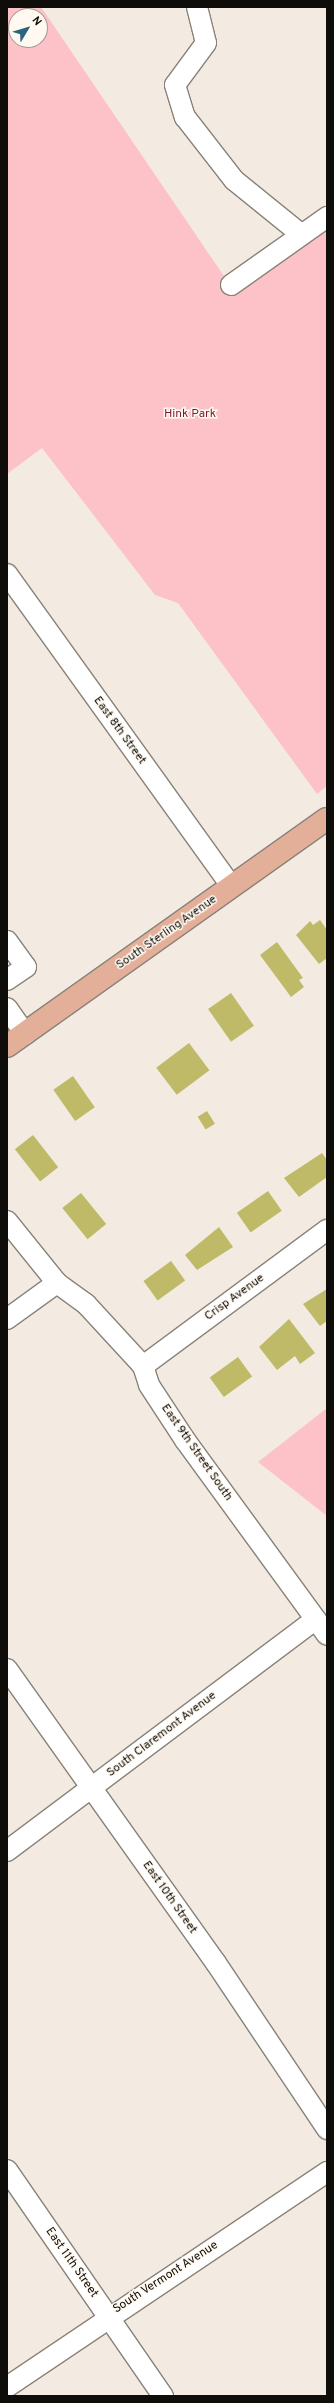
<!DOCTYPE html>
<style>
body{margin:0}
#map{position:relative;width:334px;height:2403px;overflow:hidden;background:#f3ebe1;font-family:Overpass,sans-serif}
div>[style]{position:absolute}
.green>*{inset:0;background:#fdc2c8}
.building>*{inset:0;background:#bfba68;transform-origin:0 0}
.roads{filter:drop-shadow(1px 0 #898279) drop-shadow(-1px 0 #898279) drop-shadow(0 1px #898279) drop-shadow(0 -1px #898279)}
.minor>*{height:20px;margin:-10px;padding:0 10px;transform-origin:10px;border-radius:10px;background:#fff}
.major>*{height:22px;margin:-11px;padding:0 11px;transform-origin:11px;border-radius:11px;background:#e4af99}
span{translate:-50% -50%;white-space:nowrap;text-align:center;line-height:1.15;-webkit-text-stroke:3px #fff9f1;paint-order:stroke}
.park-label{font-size:12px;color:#7e1a33}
.street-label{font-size:12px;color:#0f0d09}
.frame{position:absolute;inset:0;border:8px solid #0f0d09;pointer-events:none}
.north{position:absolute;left:8px;top:8px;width:40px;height:40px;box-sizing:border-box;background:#fff9f1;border:1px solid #9f9b94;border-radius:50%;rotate:52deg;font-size:11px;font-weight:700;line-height:16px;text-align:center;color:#0f0d09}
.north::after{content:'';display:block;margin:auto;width:14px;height:18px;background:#2a647d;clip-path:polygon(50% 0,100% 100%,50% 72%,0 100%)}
</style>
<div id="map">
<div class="green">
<i style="clip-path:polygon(evenodd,7px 7px,41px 7px,230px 285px,327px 217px,327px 786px,317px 794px,178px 603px,155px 595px,42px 448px,7px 474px,7px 7px,16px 16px,40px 16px,40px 40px,16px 40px,16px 16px)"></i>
<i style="clip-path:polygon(327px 1408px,327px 1516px,258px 1462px)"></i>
</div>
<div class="building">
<i style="clip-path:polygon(320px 920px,327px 930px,327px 958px,319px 964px,296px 935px,310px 921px,313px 925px)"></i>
<i style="clip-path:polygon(277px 942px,303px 978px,299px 980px,304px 987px,291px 997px,260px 955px)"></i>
<i style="left:231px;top:993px;width:40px;height:28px;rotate:55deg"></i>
<i style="left:189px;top:1043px;width:34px;height:41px;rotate:53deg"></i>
<i style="left:73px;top:1076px;width:38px;height:24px;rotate:55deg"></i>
<i style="left:207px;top:1111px;width:15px;height:11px;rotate:58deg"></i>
<i style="left:33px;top:1135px;width:41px;height:23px;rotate:52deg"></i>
<i style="clip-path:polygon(322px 1153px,327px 1160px,327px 1177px,299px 1197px,284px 1178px)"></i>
<i style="left:268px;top:1191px;width:24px;height:38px;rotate:55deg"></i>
<i style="left:81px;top:1193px;width:40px;height:24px;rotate:51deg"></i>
<i style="clip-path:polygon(219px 1227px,233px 1247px,197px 1270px,185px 1255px)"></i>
<i style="left:171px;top:1261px;width:24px;height:34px;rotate:54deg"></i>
<i style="clip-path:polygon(327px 1289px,327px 1321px,320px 1326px,303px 1304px)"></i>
<i style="clip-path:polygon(289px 1319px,315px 1353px,300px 1364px,295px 1356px,277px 1370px,259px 1347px)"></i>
<i style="left:238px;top:1357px;width:24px;height:35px;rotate:54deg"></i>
</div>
<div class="roads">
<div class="minor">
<i style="left:197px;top:7px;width:37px;rotate:76deg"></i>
<i style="left:206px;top:43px;width:52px;rotate:126.4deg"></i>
<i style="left:175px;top:85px;width:34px;rotate:73deg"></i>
<i style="left:185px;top:117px;width:80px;rotate:52.1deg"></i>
<i style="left:234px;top:180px;width:87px;rotate:39deg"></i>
<i style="left:231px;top:285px;width:118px;rotate:-35.3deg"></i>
<i style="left:7px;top:574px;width:385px;rotate:54.3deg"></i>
<i style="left:7px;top:941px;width:32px;rotate:54deg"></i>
<i style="left:26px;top:967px;width:23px;rotate:146deg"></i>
<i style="left:7px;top:1008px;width:32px;rotate:55deg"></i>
<i style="left:7px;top:1221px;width:80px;rotate:51.1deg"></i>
<i style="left:57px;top:1283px;width:36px;rotate:36deg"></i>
<i style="left:86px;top:1304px;width:84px;rotate:47.4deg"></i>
<i style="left:143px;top:1366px;width:20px;rotate:72deg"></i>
<i style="left:149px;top:1385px;width:66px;rotate:56.8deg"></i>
<i style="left:185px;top:1440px;width:241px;rotate:53.9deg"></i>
<i style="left:7px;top:1319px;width:62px;rotate:-35.8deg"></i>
<i style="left:143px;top:1366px;width:229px;rotate:-36.5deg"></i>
<i style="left:7px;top:1669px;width:361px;rotate:54.6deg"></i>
<i style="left:216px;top:1963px;width:200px;rotate:56.2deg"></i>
<i style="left:7px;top:1851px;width:386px;rotate:-36.9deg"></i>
<i style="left:7px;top:2170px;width:275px;rotate:55.4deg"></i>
<i style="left:7px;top:2387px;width:386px;rotate:-33.9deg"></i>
</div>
<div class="major">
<i style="left:7px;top:1046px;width:392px;rotate:-35.4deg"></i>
</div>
</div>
<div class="park-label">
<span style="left:190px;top:415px">Hink Park</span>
</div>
<div class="street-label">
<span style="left:119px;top:731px;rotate:54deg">East 8th Street</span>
<span style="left:167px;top:933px;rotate:-35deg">South Sterling Avenue</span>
<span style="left:235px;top:1298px;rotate:-36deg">Crisp Avenue</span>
<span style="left:196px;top:1453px;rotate:55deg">East 9th Street South</span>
<span style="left:162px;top:1735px;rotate:-37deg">South Claremont Avenue</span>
<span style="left:169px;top:1898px;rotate:55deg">East 10th Street</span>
<span style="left:71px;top:2263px;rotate:55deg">East 11th Street</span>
<span style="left:166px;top:2278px;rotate:-33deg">South Vermont Avenue</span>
</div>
<div class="frame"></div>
<div class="north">N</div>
</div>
